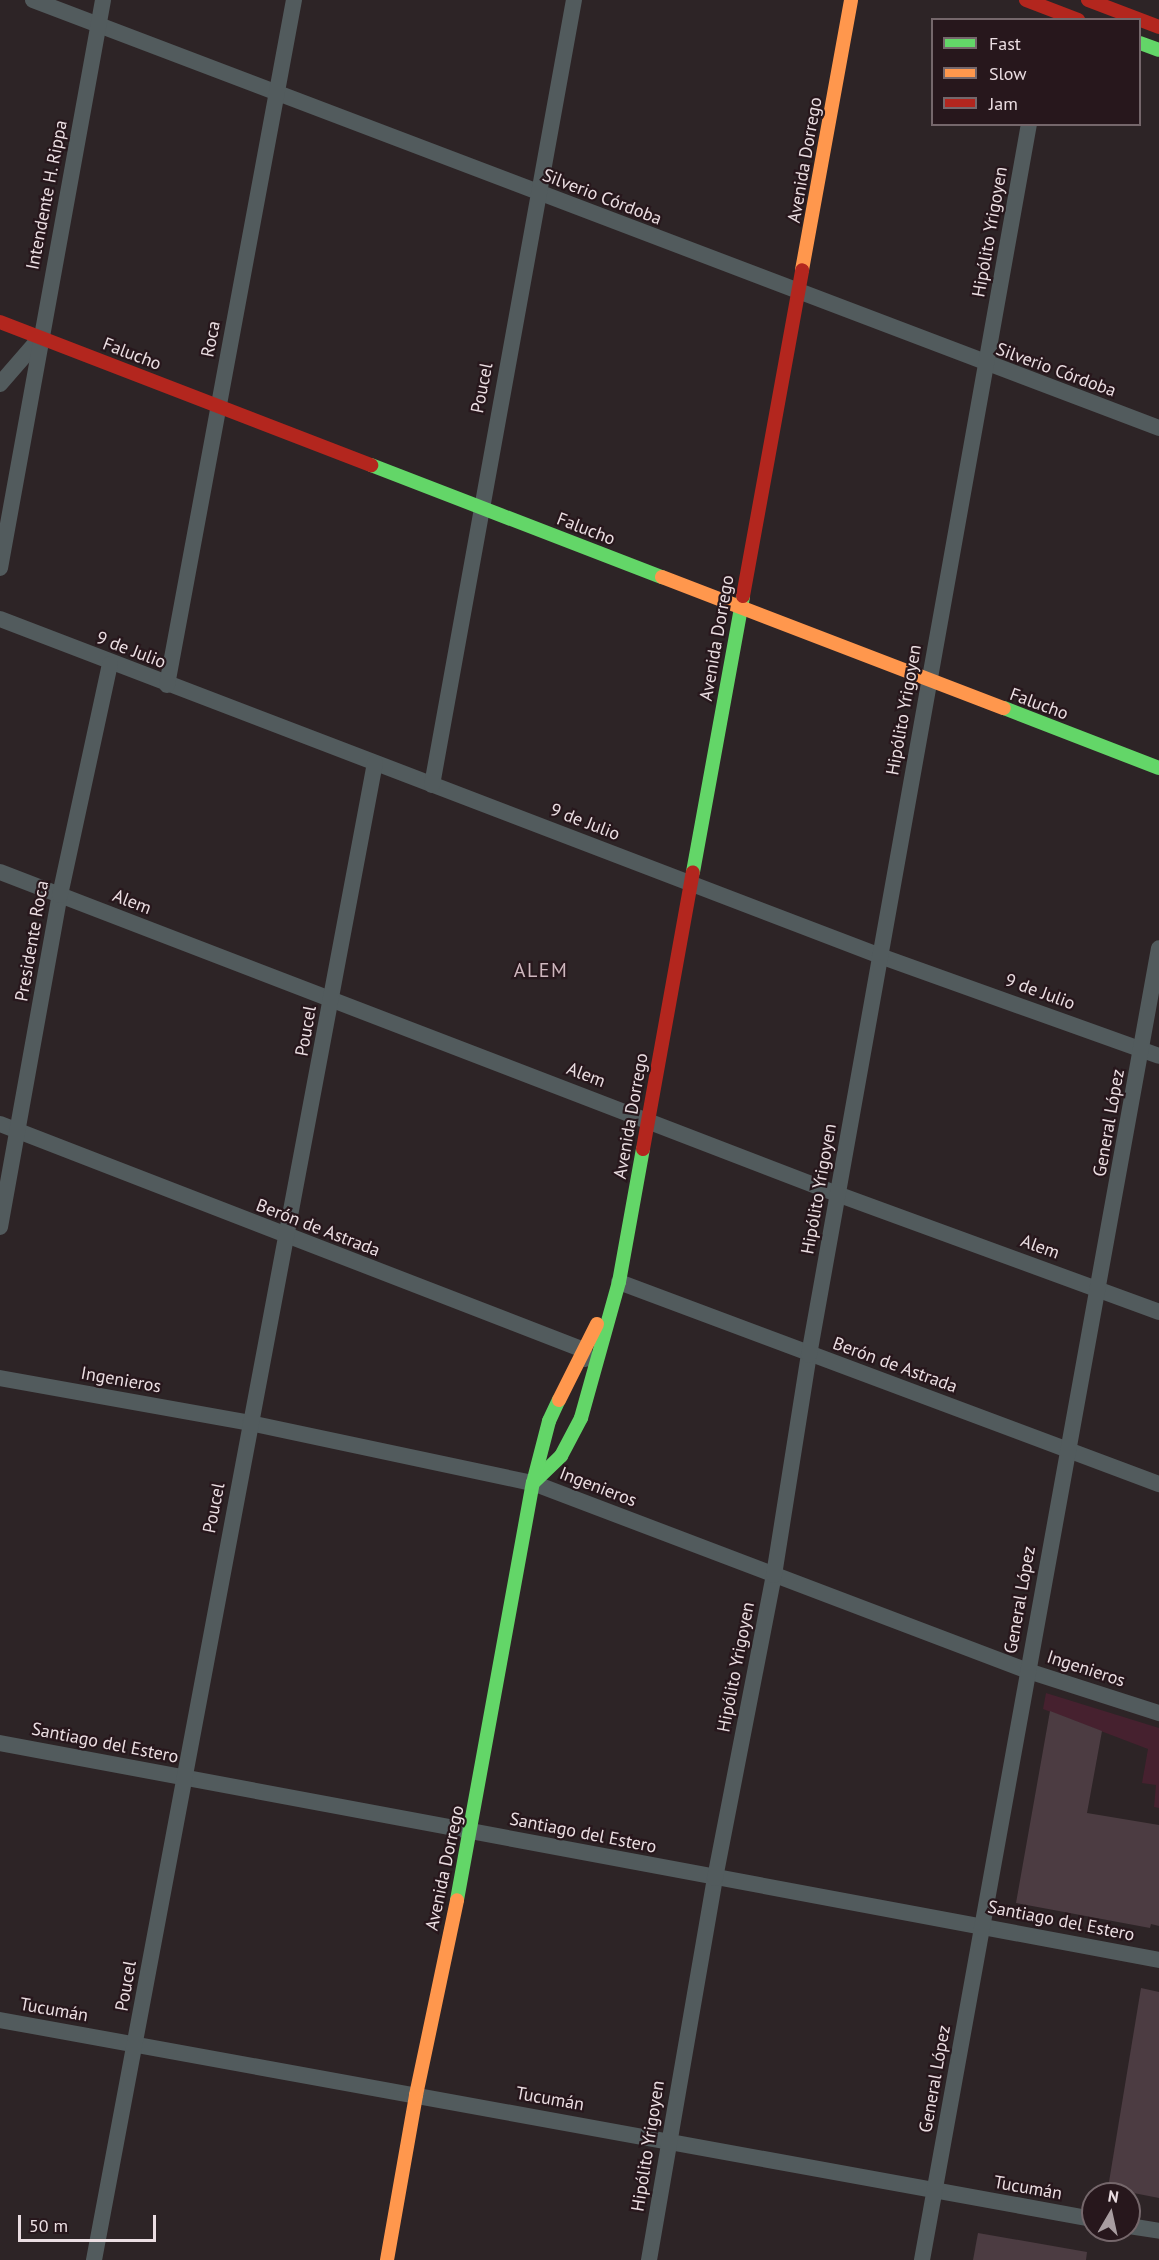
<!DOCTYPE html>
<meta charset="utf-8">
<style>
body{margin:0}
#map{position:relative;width:1159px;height:2260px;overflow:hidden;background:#2d2426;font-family:"PT Sans",sans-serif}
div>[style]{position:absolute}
.green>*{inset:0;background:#46212f}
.building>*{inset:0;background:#4c3c42}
.street>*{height:16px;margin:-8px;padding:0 8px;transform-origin:8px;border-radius:8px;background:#525b5d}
.fast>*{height:14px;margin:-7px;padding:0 7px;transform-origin:7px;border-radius:7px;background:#63d668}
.slow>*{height:14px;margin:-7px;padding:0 7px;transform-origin:7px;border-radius:7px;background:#ff974d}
.jam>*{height:14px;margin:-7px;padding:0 7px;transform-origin:7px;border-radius:7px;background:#b3261e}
span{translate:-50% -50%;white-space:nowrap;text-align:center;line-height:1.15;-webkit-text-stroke:4.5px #27171c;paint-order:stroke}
.street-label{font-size:18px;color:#ebdee2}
.neighbourhood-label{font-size:20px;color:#cfb7be;letter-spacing:1.5px}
.legend{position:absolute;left:931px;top:18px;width:210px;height:108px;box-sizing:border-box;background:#27171c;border:2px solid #75676b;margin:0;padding:8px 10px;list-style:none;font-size:18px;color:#ebdee2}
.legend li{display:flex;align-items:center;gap:12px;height:30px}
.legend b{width:30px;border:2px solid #75676b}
.north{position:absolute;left:1081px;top:2182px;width:60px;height:60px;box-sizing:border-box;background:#27171c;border:2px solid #75676b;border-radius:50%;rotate:9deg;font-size:16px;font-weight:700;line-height:24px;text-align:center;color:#ebdee2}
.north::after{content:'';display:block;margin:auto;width:21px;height:27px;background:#a89da0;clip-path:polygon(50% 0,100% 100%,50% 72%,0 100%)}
.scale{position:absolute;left:18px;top:2215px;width:138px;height:27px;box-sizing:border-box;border:3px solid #ebdee2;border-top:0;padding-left:8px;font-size:18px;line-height:21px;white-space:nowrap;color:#ebdee2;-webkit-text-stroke:4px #27171c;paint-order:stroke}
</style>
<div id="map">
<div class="green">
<i style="clip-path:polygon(1046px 1693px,1159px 1728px,1159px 1808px,1154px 1807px,1156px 1785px,1142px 1783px,1148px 1749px,1043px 1709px)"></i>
</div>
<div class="building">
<i style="clip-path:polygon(1050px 1711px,1102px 1731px,1087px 1813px,1159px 1825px,1159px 1926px,1151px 1924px,1150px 1928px,1016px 1903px)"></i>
<i style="clip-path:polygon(1141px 1988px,1159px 1992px,1159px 2198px,1108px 2188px)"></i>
<i style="clip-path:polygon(978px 2233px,1087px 2252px,1086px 2260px,973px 2260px)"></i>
</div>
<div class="street">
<i style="left:33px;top:0;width:1205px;rotate:20.81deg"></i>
<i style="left:0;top:384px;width:60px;rotate:-49.1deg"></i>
<i style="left:0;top:568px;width:577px;rotate:-79.72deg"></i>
<i style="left:0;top:619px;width:942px;rotate:20.95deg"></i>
<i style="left:880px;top:956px;width:296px;rotate:19.7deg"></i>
<i style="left:167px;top:685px;width:697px;rotate:-79.5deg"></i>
<i style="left:432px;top:785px;width:798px;rotate:-79.75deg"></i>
<i style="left:0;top:872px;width:897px;rotate:21.04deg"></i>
<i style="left:837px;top:1194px;width:343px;rotate:20.1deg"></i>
<i style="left:0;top:1124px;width:626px;rotate:21.16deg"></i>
<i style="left:584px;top:1350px;width:9px;rotate:84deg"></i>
<i style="left:0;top:1227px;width:337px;rotate:-79.8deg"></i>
<i style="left:60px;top:895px;width:236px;rotate:-77.8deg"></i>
<i style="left:619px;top:1282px;width:577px;rotate:20.51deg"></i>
<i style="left:0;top:1378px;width:254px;rotate:10.2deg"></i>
<i style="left:250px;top:1423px;width:289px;rotate:12deg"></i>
<i style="left:533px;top:1483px;width:529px;rotate:20.8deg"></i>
<i style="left:1028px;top:1671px;width:138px;rotate:17.8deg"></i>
<i style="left:0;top:1743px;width:1179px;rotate:10.6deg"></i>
<i style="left:0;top:2020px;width:1111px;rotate:10.32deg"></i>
<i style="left:1129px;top:2226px;width:30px;rotate:9deg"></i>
<i style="left:94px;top:2260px;width:1523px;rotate:-79.37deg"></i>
<i style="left:649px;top:2260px;width:388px;rotate:-80.2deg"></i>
<i style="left:715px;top:1878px;width:309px;rotate:-79deg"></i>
<i style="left:774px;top:1575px;width:223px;rotate:-81deg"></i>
<i style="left:809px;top:1355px;width:1251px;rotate:-79.87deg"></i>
<i style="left:922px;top:2260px;width:1333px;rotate:-79.76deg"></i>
</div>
<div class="fast">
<i style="left:1140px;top:43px;width:20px;rotate:20deg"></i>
<i style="left:371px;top:465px;width:312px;rotate:21.1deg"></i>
<i style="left:1004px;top:708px;width:166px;rotate:21.2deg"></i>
<i style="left:693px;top:872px;width:280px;rotate:-79.7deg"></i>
<i style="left:533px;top:1483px;width:39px;rotate:-44deg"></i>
<i style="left:561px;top:1456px;width:43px;rotate:-62.2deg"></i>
<i style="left:581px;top:1418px;width:141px;rotate:-74.4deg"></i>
<i style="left:619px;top:1282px;width:135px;rotate:-79.8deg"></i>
<i style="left:457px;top:1900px;width:424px;rotate:-79.7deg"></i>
<i style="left:533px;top:1483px;width:64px;rotate:-75.5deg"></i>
<i style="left:549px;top:1421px;width:23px;rotate:-65deg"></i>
</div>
<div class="slow">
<i style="left:802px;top:270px;width:274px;rotate:-79.7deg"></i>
<i style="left:662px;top:577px;width:366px;rotate:21deg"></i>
<i style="left:559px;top:1400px;width:85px;rotate:-63.4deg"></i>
<i style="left:387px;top:2260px;width:168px;rotate:-80deg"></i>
<i style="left:416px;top:2095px;width:199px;rotate:-78.1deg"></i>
</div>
<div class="jam">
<i style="left:1026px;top:0;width:56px;rotate:21deg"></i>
<i style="left:1088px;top:0;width:76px;rotate:20.8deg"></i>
<i style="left:0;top:322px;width:398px;rotate:21.1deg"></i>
<i style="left:743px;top:596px;width:331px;rotate:-79.7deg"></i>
<i style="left:643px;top:1149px;width:281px;rotate:-79.8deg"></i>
</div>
<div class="street-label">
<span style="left:805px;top:160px;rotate:-80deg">Avenida Dorrego</span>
<span style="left:47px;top:195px;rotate:-79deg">Intendente H. Rippa</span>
<span style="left:602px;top:197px;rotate:21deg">Silverio Córdoba</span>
<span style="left:990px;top:232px;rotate:-80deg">Hipólito Yrigoyen</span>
<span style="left:211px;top:339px;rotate:-79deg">Roca</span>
<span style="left:132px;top:354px;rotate:21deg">Falucho</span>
<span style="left:1056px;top:370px;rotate:20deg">Silverio Córdoba</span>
<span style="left:482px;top:388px;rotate:-79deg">Poucel</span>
<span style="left:586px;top:529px;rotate:21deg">Falucho</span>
<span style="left:717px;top:638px;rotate:-80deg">Avenida Dorrego</span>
<span style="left:131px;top:650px;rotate:21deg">9 de Julio</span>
<span style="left:1039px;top:704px;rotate:20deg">Falucho</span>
<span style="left:904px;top:710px;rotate:-80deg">Hipólito Yrigoyen</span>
<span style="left:585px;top:822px;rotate:21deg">9 de Julio</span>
<span style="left:132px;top:902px;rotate:21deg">Alem</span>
<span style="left:32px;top:941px;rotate:-80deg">Presidente Roca</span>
<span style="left:1040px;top:992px;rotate:20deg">9 de Julio</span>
<span style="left:306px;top:1031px;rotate:-80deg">Poucel</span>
<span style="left:586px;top:1075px;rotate:21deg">Alem</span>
<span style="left:631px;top:1116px;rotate:-80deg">Avenida Dorrego</span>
<span style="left:1109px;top:1123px;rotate:-80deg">General López</span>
<span style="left:819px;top:1189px;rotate:-80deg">Hipólito Yrigoyen</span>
<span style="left:318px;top:1228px;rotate:21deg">Berón de Astrada</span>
<span style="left:1040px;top:1247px;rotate:20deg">Alem</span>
<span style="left:895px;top:1365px;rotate:20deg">Berón de Astrada</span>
<span style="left:121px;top:1380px;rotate:10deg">Ingenieros</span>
<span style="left:598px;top:1487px;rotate:21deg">Ingenieros</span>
<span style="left:214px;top:1508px;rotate:-79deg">Poucel</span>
<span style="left:1020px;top:1600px;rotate:-80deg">General López</span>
<span style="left:736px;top:1667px;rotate:-79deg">Hipólito Yrigoyen</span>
<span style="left:1086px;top:1669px;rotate:18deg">Ingenieros</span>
<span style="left:105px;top:1743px;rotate:11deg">Santiago del Estero</span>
<span style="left:583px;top:1833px;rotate:11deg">Santiago del Estero</span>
<span style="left:445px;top:1868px;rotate:-78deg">Avenida Dorrego</span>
<span style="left:1061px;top:1921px;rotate:11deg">Santiago del Estero</span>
<span style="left:126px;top:1986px;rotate:-80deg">Poucel</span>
<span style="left:54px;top:2010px;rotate:10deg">Tucumán</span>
<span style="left:935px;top:2079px;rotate:-80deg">General López</span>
<span style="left:550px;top:2099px;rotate:10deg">Tucumán</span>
<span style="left:648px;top:2146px;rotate:-81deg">Hipólito Yrigoyen</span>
<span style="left:1028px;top:2188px;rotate:10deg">Tucumán</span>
</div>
<div class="neighbourhood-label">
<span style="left:541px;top:970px">ALEM</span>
</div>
<ul class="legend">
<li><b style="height:8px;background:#63d668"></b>Fast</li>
<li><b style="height:8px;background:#ff974d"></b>Slow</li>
<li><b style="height:8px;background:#b3261e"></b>Jam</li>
</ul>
<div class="north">N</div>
<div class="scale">50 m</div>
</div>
